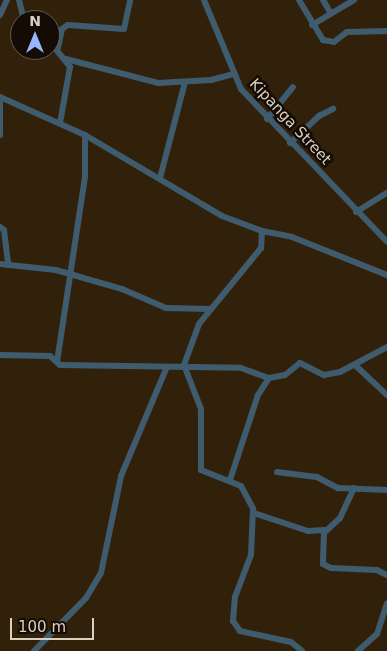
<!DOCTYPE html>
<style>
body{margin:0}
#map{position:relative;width:387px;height:651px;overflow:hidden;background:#32210a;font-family:"DejaVu Sans",sans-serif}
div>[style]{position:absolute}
.minor>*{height:6px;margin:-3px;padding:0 3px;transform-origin:3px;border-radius:3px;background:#3f5c6f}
span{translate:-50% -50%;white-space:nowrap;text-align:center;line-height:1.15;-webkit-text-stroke:5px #140c04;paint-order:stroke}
.street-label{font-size:15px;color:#dbcfc2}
.north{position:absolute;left:10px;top:10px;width:50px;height:50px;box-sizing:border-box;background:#140c04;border:1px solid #645a50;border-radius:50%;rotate:0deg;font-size:14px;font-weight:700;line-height:20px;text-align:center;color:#dbcfc2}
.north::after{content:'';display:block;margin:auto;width:18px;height:22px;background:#99b5fd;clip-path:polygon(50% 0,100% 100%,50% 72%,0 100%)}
.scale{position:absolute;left:10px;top:618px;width:84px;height:22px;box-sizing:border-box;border:2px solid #dbcfc2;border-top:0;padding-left:6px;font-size:15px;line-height:18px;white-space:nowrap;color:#dbcfc2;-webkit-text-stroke:4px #140c04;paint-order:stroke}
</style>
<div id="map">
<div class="minor">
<i style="left:19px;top:0;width:21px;rotate:76deg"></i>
<i style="left:204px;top:0;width:96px;rotate:67.4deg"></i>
<i style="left:241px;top:89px;width:211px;rotate:46.3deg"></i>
<i style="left:299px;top:0;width:47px;rotate:59deg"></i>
<i style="left:323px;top:40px;width:11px;rotate:10deg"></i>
<i style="left:334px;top:42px;width:16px;rotate:-38deg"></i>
<i style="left:347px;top:32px;width:40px;rotate:-1.4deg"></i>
<i style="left:323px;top:0;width:14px;rotate:60deg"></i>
<i style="left:0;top:15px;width:17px;rotate:-65deg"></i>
<i style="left:312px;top:25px;width:49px;rotate:-30.8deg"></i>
<i style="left:50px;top:42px;width:32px;rotate:51deg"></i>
<i style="left:70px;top:67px;width:57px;rotate:100.1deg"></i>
<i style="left:58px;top:48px;width:19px;rotate:-78deg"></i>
<i style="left:62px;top:29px;width:7px;rotate:-34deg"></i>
<i style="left:68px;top:25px;width:56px;rotate:4.1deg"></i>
<i style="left:124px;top:29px;width:30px;rotate:-78deg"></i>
<i style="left:66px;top:59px;width:95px;rotate:14.6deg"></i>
<i style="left:158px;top:83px;width:53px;rotate:-3.2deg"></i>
<i style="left:211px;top:80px;width:23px;rotate:-15deg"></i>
<i style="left:0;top:97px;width:93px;rotate:24.1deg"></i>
<i style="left:85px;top:135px;width:159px;rotate:30.6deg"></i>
<i style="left:222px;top:216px;width:43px;rotate:20.6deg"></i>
<i style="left:262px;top:231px;width:31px;rotate:11deg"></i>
<i style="left:292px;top:237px;width:102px;rotate:21.8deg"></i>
<i style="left:0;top:100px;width:35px;rotate:90deg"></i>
<i style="left:267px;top:119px;width:41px;rotate:-50.9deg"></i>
<i style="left:290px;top:143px;width:40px;rotate:-43deg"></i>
<i style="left:319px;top:116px;width:16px;rotate:-27deg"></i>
<i style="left:160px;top:178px;width:99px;rotate:-75.4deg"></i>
<i style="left:356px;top:212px;width:36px;rotate:-32deg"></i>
<i style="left:0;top:227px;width:5px;rotate:37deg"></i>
<i style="left:4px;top:230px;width:35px;rotate:83deg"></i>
<i style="left:262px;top:231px;width:17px;rotate:93deg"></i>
<i style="left:261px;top:248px;width:98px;rotate:129.2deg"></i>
<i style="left:199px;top:324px;width:44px;rotate:110.1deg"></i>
<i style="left:184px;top:365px;width:47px;rotate:68.9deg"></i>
<i style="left:201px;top:409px;width:61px;rotate:90deg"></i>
<i style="left:201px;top:470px;width:43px;rotate:21.8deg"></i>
<i style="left:241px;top:486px;width:26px;rotate:62deg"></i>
<i style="left:253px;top:509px;width:46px;rotate:92.5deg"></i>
<i style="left:251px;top:555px;width:45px;rotate:110.9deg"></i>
<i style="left:235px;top:597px;width:24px;rotate:95deg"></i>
<i style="left:233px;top:621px;width:12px;rotate:55deg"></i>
<i style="left:240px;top:631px;width:52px;rotate:12.2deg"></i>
<i style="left:291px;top:642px;width:14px;rotate:39deg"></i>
<i style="left:0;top:264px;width:56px;rotate:6.1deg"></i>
<i style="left:56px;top:270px;width:69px;rotate:16.1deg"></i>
<i style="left:122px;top:289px;width:48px;rotate:23.4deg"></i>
<i style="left:166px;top:308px;width:45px;rotate:1.3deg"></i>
<i style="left:0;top:355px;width:50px;rotate:1.1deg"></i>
<i style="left:50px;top:356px;width:13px;rotate:42deg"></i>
<i style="left:60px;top:365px;width:181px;rotate:0.9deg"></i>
<i style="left:241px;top:368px;width:30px;rotate:20deg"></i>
<i style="left:269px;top:378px;width:16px;rotate:-11deg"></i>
<i style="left:285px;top:375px;width:19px;rotate:-39deg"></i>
<i style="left:300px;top:363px;width:27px;rotate:27deg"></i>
<i style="left:324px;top:375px;width:16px;rotate:-11deg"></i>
<i style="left:340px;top:372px;width:53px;rotate:-28deg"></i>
<i style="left:57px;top:362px;width:188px;rotate:-81.4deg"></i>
<i style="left:85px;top:176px;width:41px;rotate:-90deg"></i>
<i style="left:355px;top:365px;width:44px;rotate:43.2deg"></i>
<i style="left:277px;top:472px;width:40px;rotate:7.1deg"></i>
<i style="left:317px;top:477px;width:24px;rotate:28deg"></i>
<i style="left:338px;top:488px;width:49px;rotate:2.3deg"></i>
<i style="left:230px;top:480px;width:89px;rotate:-71.8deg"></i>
<i style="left:258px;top:395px;width:20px;rotate:-57deg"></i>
<i style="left:354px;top:488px;width:33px;rotate:115deg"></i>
<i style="left:340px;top:518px;width:22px;rotate:137deg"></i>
<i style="left:324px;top:533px;width:31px;rotate:92deg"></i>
<i style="left:323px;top:564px;width:9px;rotate:27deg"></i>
<i style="left:331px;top:568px;width:46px;rotate:2.5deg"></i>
<i style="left:377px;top:570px;width:11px;rotate:27deg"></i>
<i style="left:254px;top:513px;width:57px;rotate:18.4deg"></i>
<i style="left:308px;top:531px;width:17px;rotate:-3deg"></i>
<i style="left:34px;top:651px;width:74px;rotate:-45.5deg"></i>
<i style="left:86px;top:598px;width:29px;rotate:-59deg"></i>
<i style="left:101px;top:573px;width:99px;rotate:-78.3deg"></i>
<i style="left:121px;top:476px;width:116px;rotate:-67.2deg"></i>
<i style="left:358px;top:651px;width:25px;rotate:-42deg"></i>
<i style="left:377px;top:634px;width:32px;rotate:-72deg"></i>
</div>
<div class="street-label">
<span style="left:290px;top:122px;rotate:47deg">Kipanga Street</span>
</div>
<div class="north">N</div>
<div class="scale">100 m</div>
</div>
